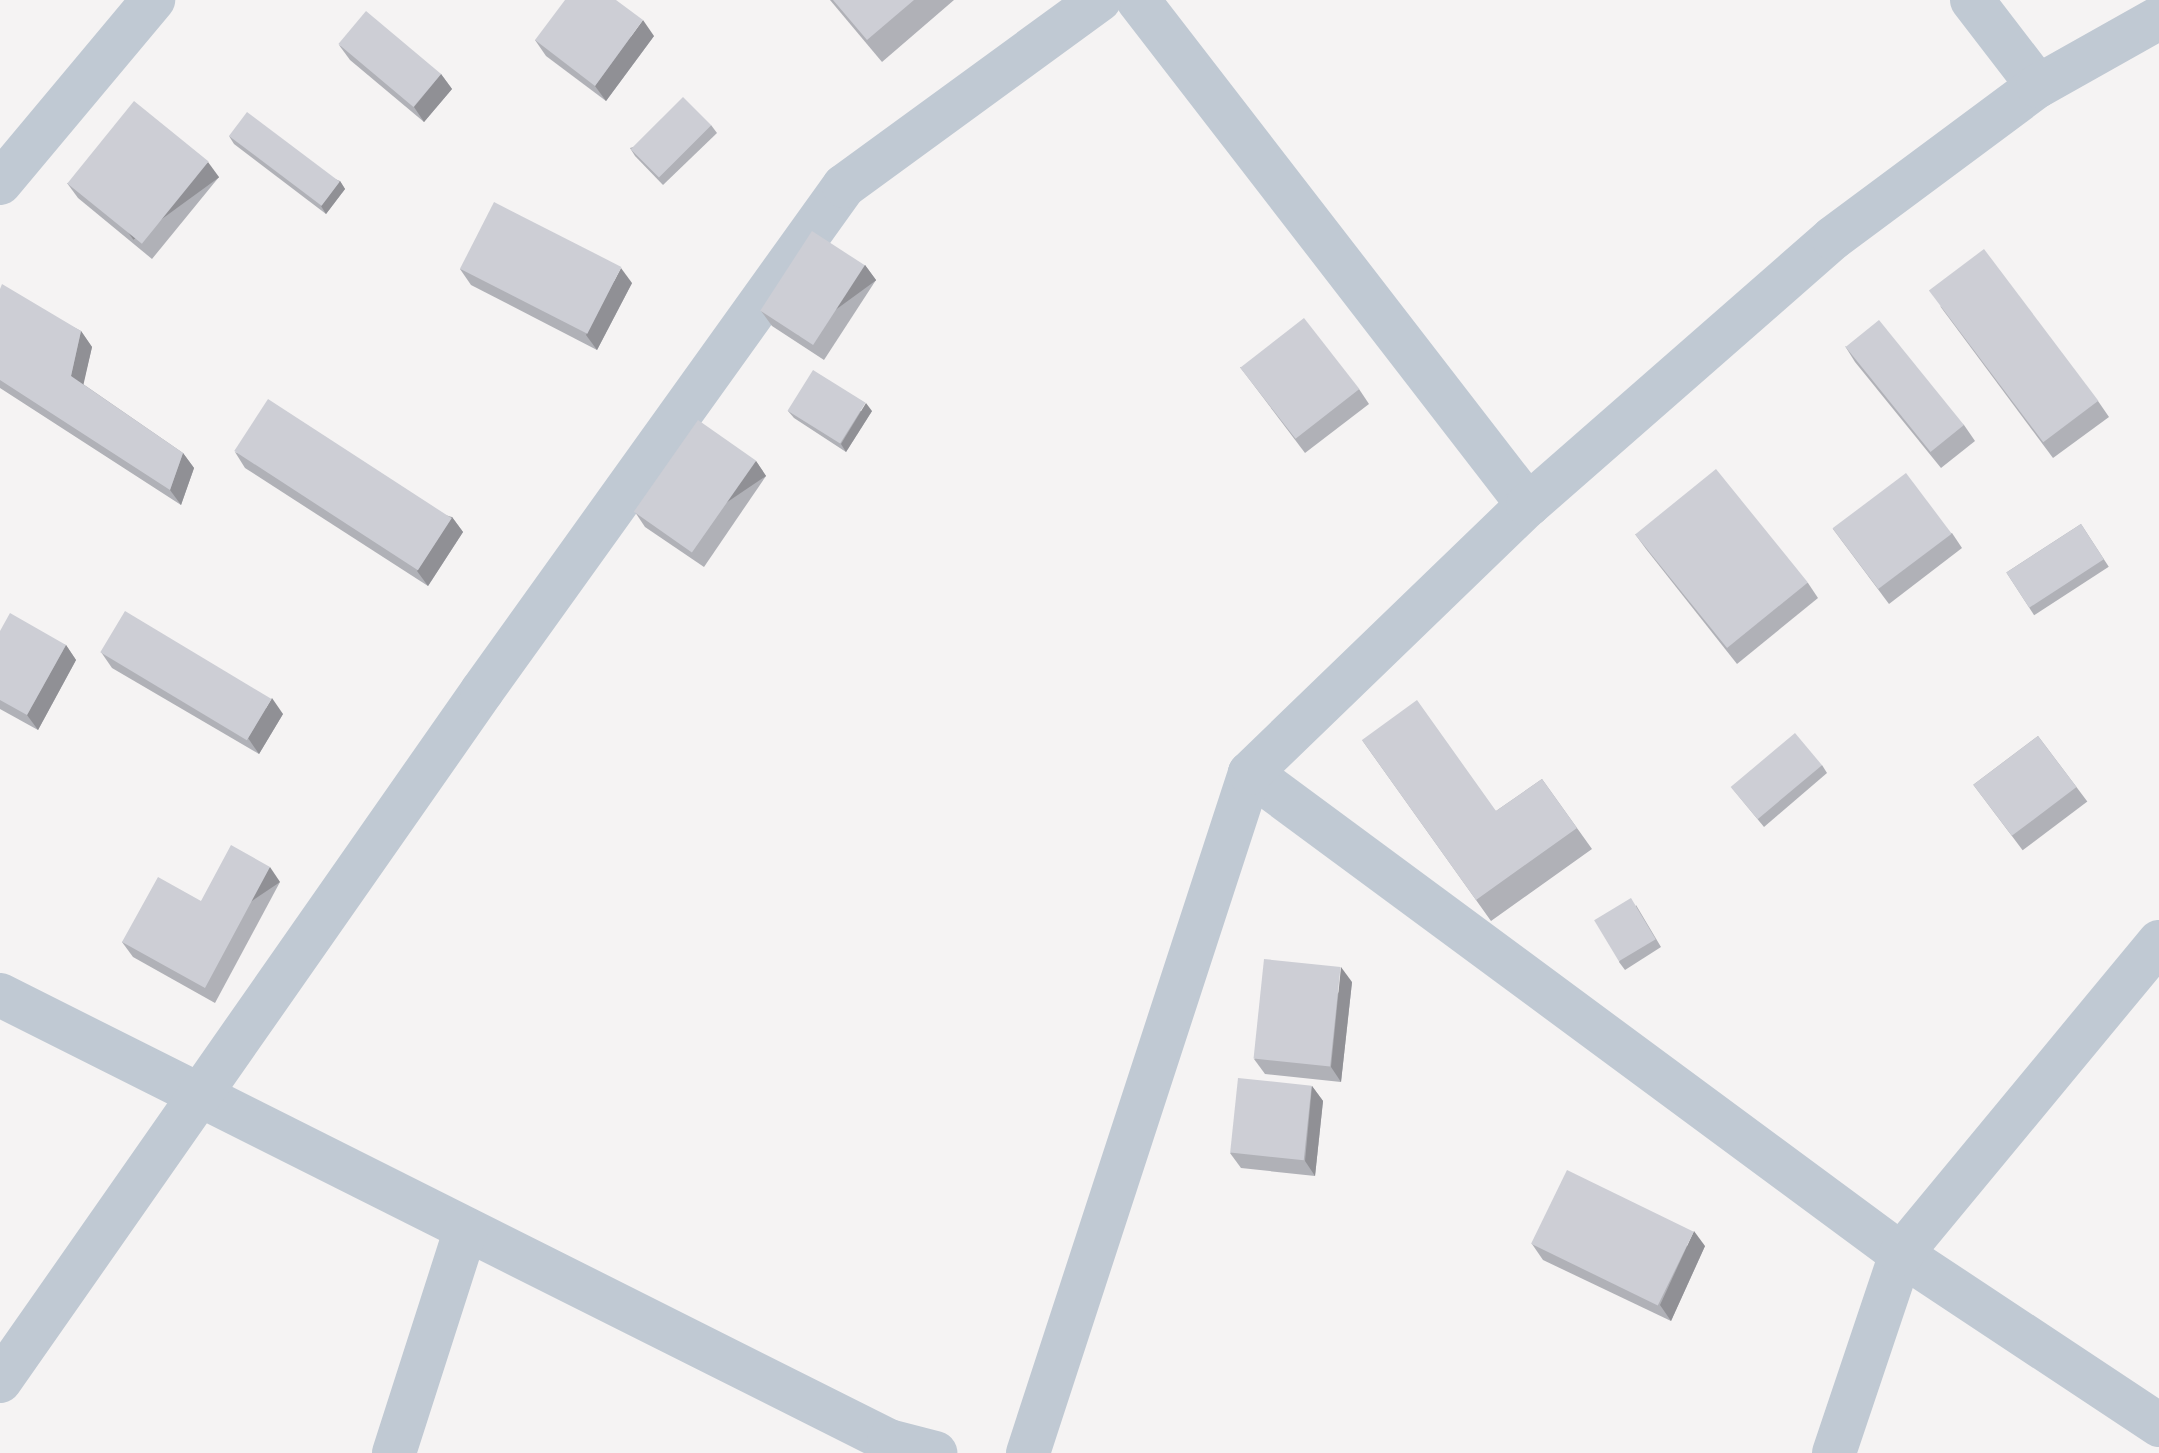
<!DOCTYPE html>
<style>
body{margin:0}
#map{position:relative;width:2159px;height:1453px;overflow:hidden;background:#f5f3f3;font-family:Arial,sans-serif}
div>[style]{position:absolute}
.minor>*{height:44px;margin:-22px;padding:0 22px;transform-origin:22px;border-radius:22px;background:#c0c9d3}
.wall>*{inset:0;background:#b0b1b7;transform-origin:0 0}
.shaded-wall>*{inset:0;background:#909095;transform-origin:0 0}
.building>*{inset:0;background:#cdced5;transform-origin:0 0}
span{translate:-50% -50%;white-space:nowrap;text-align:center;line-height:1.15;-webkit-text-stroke:6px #fff;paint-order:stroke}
</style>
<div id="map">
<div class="minor">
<i style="left:1138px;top:0;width:638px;rotate:52.32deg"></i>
<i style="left:1972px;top:0;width:108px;rotate:52.5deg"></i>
<i style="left:0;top:183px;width:239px;rotate:-50.1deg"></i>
<i style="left:1250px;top:773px;width:809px;rotate:36.46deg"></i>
<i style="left:1901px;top:1254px;width:310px;rotate:33.5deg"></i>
<i style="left:0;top:995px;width:995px;rotate:26.64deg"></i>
<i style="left:889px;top:1441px;width:48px;rotate:14.6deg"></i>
<i style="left:0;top:1381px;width:842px;rotate:-55.06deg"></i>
<i style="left:482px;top:691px;width:621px;rotate:-54.37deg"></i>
<i style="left:844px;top:186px;width:316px;rotate:-36.1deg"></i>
<i style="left:394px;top:1453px;width:235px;rotate:-72.2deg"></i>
<i style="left:1028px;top:1453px;width:715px;rotate:-71.92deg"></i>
<i style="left:1250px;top:773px;width:386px;rotate:-44deg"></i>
<i style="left:1528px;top:505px;width:405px;rotate:-41.2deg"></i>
<i style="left:1833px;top:238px;width:255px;rotate:-36.6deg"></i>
<i style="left:2038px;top:86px;width:139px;rotate:-29.3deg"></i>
<i style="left:1834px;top:1453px;width:210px;rotate:-71.4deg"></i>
<i style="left:1901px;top:1254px;width:405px;rotate:-50.4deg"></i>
</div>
<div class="wall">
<i style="clip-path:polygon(830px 0,954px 0,882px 62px)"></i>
<i style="clip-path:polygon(654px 36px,606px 101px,546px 56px,535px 40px)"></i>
<i style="clip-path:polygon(339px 45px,441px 74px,452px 89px,424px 122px,350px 60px)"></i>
<i style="clip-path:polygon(711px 125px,717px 133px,663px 185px,635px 156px,630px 148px)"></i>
<i style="clip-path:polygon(229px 136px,340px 181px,345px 189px,326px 214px,234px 144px)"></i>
<i style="clip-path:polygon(219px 177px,152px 259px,78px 198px,67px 183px)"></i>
<i style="clip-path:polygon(865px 265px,876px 280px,824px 360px,772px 326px,761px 311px)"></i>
<i style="clip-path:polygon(460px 269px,632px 283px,597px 350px,471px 285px)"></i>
<i style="clip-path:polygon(0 289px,81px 331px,92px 347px,83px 384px,183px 453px,194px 468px,181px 505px,0 388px)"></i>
<i style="clip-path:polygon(1940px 306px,2098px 401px,2109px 417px,2053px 458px)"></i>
<i style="clip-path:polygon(1845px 346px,1964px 425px,1975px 441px,1941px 468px,1855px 362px)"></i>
<i style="clip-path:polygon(1240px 367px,1359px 389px,1369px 404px,1305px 453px)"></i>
<i style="clip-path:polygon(788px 411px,872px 411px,846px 452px,794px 418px)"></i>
<i style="clip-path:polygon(235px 452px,452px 517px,463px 532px,428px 586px,245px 468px)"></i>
<i style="clip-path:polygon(756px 461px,766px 476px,704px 567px,645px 527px,635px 512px)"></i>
<i style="left:2081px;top:524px;width:51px;height:89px;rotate:57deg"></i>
<i style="clip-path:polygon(1833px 529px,1952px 533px,1962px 548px,1889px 604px)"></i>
<i style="clip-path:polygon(1635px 534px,1808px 583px,1818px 598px,1737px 664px,1646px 549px)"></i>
<i style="clip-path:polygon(0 631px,66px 645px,76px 660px,38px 730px,0 709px)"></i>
<i style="clip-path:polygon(101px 652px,283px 714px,259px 754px,112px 668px)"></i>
<i style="left:2038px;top:736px;width:82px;height:81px;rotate:53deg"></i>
<i style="clip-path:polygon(1362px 740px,1496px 811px,1542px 779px,1592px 849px,1491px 921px)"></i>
<i style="clip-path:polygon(1822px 765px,1827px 773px,1764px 827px,1732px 788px)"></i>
<i style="clip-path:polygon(280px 882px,215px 1003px,133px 957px,122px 942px,201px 901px)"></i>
<i style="clip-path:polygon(1636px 905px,1661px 947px,1625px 970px,1619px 962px)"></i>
<i style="clip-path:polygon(1352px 982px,1341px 1082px,1265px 1074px,1254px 1059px)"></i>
<i style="clip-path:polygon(1312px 1086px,1323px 1101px,1315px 1176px,1241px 1168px,1230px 1153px)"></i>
<i style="clip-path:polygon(1532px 1244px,1705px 1246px,1671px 1321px,1543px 1260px)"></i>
</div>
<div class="shaded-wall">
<i style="clip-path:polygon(643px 20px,654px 36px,606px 101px,595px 86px)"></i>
<i style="clip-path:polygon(441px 74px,452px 89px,424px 122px,414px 107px)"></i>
<i style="left:208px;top:162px;width:19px;height:106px;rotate:54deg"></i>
<i style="clip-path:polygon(340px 181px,345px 189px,326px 214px,321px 206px)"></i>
<i style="left:865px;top:265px;width:19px;height:95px;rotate:54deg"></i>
<i style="clip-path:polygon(621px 268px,632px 283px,597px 350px,586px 335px)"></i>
<i style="clip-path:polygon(81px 331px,92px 347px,82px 391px,71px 376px)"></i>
<i style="clip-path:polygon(866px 403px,872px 411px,846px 452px,841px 444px)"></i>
<i style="clip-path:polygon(183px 453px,194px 468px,181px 505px,170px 490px)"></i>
<i style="left:756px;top:461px;width:18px;height:110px;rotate:56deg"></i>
<i style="clip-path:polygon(452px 517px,463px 532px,428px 586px,417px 571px)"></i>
<i style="clip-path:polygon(66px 645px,76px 660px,38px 730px,27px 715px)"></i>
<i style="clip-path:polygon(272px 698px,283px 714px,259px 754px,248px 738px)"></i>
<i style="left:270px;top:867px;width:18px;height:137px;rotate:56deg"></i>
<i style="clip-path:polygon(1341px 967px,1352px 982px,1341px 1082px,1331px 1067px)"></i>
<i style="clip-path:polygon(1312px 1086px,1323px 1101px,1315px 1176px,1305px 1161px)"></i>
<i style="clip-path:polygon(1694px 1231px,1705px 1246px,1671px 1321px,1660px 1305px)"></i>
</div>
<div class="building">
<i style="clip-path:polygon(565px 0,616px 0,643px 20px,595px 86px,535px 40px)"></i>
<i style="clip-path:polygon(833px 0,914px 0,867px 40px)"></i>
<i style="left:366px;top:11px;width:98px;height:43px;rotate:40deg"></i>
<i style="left:683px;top:97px;width:40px;height:74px;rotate:45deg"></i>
<i style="left:134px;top:101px;width:96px;height:106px;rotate:39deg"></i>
<i style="left:247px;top:112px;width:116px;height:30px;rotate:37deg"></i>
<i style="left:494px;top:202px;width:143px;height:75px;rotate:27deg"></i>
<i style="left:812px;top:231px;width:63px;height:95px;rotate:33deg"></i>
<i style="left:1984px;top:249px;width:190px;height:69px;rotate:53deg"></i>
<i style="clip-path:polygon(2px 284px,81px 331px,71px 376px,183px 453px,170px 490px,0 380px,0 289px)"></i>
<i style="left:1304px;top:318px;width:90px;height:81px;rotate:52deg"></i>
<i style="left:1879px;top:320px;width:135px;height:43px;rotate:51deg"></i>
<i style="left:813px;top:370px;width:62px;height:48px;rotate:32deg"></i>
<i style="left:268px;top:399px;width:219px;height:62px;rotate:33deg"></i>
<i style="left:698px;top:420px;width:71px;height:112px;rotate:35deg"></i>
<i style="left:1716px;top:469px;width:146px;height:104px;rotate:51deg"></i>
<i style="left:1906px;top:473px;width:76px;height:92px;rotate:53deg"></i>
<i style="left:2081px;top:524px;width:42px;height:89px;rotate:57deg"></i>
<i style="left:125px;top:611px;width:171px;height:48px;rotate:31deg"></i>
<i style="clip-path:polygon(10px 613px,66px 645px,27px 715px,0 700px,0 631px)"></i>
<i style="clip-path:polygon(1417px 700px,1496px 811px,1542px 779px,1577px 828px,1476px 900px,1362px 740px)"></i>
<i style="left:1795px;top:733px;width:42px;height:84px;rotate:50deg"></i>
<i style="left:2038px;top:736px;width:64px;height:81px;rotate:53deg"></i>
<i style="clip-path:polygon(231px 845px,270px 867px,205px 988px,122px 942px,158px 877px,201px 901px)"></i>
<i style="left:1631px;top:898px;width:48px;height:43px;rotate:59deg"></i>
<i style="left:1264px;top:959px;width:77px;height:100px;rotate:6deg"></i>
<i style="left:1238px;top:1078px;width:74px;height:75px;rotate:6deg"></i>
<i style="left:1567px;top:1170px;width:141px;height:82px;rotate:26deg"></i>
</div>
</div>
